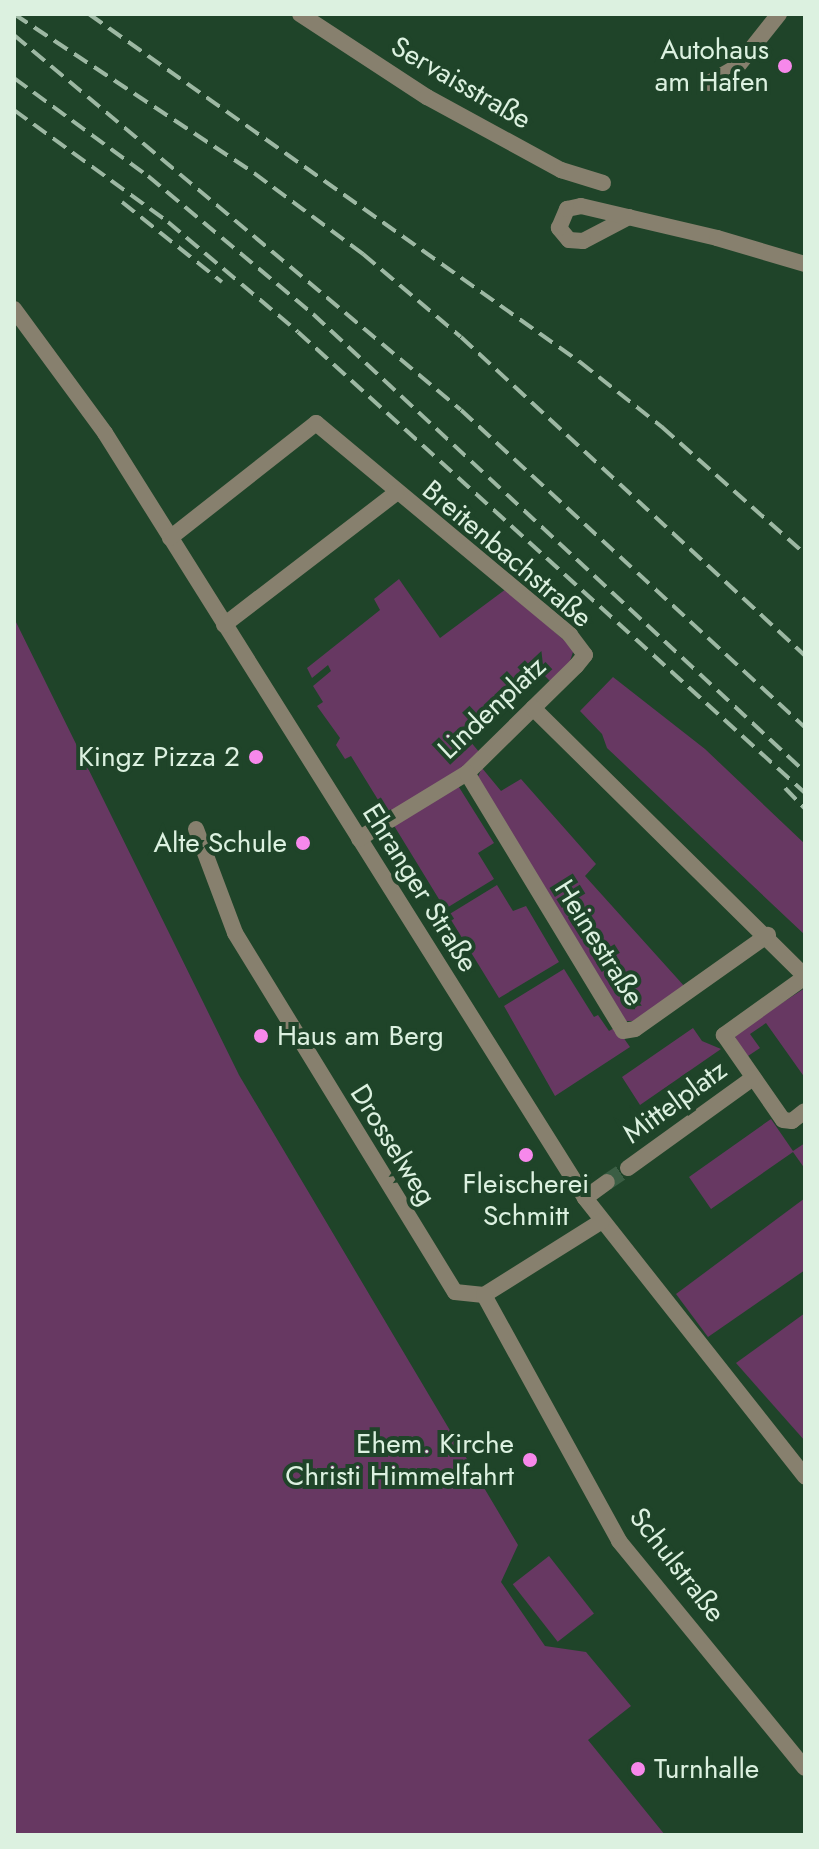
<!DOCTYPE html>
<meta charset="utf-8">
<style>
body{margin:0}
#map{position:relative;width:819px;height:1849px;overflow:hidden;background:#1f4429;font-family:Jost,sans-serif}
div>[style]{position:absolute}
.green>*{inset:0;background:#673862;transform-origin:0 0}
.minor-tunnel>*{height:16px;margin-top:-8px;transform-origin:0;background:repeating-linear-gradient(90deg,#3b5e44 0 16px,transparent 0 24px)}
.minor>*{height:16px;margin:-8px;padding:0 8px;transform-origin:8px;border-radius:8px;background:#87806e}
.rail>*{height:4px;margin-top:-2px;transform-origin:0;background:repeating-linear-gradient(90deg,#9db8a3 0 16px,transparent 0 24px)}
.dots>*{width:22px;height:22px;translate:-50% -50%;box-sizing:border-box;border:4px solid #1f4429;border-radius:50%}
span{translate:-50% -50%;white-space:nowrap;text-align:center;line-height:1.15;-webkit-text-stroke:8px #1f4429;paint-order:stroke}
.poi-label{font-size:28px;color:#dcf1e0}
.right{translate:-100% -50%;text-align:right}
.left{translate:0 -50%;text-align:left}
.street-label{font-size:28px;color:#dcf1e0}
.frame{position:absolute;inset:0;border:16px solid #dcf1e0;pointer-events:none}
</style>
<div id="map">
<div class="green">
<i style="clip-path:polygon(399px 579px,440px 638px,506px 589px,574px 649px,569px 664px,551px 682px,541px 672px,533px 678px,527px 672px,519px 680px,525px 686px,512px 699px,505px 693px,498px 700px,504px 707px,491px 720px,484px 714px,477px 721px,483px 727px,469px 740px,480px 753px,459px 772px,388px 816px,351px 756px,345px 759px,336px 745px,340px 738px,317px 706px,323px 702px,313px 686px,331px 671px,328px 665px,312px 678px,307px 668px,380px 610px,374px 599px)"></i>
<i style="clip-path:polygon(14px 618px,239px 1075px,518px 1545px,501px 1582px,545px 1646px,586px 1652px,631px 1706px,588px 1740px,665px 1835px,14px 1835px)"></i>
<i style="clip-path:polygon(613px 677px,705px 749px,805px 844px,805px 935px,607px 748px,602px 734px,580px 711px)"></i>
<i style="clip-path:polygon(482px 768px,501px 791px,521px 779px,596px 864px,585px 876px,685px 987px,638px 1021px,623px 1021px,476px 781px)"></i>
<i style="clip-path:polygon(457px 784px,494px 843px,478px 853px,494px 879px,445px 909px,393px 824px)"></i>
<i style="clip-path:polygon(497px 885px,513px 911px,526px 906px,559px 962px,499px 998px,448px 915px)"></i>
<i style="clip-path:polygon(564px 969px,594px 1017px,598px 1015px,609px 1031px,616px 1027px,630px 1047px,555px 1096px,504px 1006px)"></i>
<i style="clip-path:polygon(805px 988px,805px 1078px,766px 1023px,750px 1034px,760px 1048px,745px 1058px,734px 1034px)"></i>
<i style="clip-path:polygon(693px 1028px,702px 1041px,721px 1049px,640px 1105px,622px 1077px)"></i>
<i style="clip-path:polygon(771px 1119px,793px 1151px,805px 1143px,805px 1169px,793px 1152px,711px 1209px,689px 1177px)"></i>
<i style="clip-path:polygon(805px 1198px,805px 1270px,708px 1337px,676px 1294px)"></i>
<i style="clip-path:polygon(805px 1313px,805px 1441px,736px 1363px)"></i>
<i style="left:549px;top:1556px;width:73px;height:46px;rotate:52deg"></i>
</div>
<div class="minor-tunnel">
<i style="left:607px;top:1182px;width:25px;rotate:-34deg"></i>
</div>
<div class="minor">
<i style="left:300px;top:14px;width:152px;rotate:33.2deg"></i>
<i style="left:427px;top:97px;width:153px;rotate:28.6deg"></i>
<i style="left:561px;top:170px;width:44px;rotate:17.2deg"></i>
<i style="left:709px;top:83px;width:32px;rotate:-30deg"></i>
<i style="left:737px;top:67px;width:68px;rotate:-51.6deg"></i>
<i style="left:629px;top:217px;width:52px;rotate:152.4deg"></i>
<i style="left:583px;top:241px;width:14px;rotate:-176deg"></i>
<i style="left:569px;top:240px;width:16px;rotate:-130deg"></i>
<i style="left:559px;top:228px;width:21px;rotate:-67deg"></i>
<i style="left:567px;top:209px;width:14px;rotate:-12deg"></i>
<i style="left:581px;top:206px;width:140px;rotate:13.2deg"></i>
<i style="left:717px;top:238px;width:92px;rotate:16.5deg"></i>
<i style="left:14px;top:309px;width:154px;rotate:53.7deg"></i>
<i style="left:105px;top:433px;width:903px;rotate:57.89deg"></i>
<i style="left:585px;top:1198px;width:355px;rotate:51.7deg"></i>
<i style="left:170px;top:538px;width:186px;rotate:-38.2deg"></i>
<i style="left:316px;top:423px;width:331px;rotate:39.8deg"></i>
<i style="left:570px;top:635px;width:25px;rotate:53deg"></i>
<i style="left:585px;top:655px;width:14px;rotate:129deg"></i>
<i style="left:576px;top:666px;width:153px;rotate:135.5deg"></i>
<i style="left:467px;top:773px;width:90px;rotate:148.6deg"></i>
<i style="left:224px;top:625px;width:217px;rotate:-37.5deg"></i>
<i style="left:533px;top:708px;width:379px;rotate:44.6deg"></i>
<i style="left:467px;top:773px;width:301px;rotate:58.8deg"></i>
<i style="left:623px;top:1031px;width:12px;rotate:-9deg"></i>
<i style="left:635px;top:1029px;width:163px;rotate:-35.3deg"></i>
<i style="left:196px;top:829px;width:111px;rotate:69.4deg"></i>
<i style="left:235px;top:933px;width:421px;rotate:58.5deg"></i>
<i style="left:455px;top:1292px;width:29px;rotate:6deg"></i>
<i style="left:484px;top:1295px;width:139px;rotate:-32.1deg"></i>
<i style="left:359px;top:839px;width:20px;rotate:-33deg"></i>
<i style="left:805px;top:977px;width:100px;rotate:144.4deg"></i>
<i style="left:724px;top:1035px;width:103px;rotate:55.2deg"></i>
<i style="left:783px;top:1120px;width:9px;rotate:6deg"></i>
<i style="left:792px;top:1121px;width:16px;rotate:-38deg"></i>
<i style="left:628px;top:1168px;width:154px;rotate:-35.8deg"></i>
<i style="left:585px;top:1198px;width:27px;rotate:-36deg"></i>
<i style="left:484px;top:1295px;width:281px;rotate:61.2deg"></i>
<i style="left:619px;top:1541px;width:293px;rotate:50.7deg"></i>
</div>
<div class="rail">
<i style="left:14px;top:14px;width:288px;rotate:33.5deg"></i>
<i style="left:254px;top:173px;width:136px;rotate:36.6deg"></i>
<i style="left:363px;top:254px;width:128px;rotate:40.3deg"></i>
<i style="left:461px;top:337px;width:469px;rotate:42.8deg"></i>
<i style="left:89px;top:14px;width:602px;rotate:35.33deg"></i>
<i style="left:580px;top:362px;width:105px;rotate:38.4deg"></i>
<i style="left:662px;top:427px;width:191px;rotate:41.6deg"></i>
<i style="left:14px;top:35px;width:583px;rotate:39.99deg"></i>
<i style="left:461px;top:410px;width:468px;rotate:42.7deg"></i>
<i style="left:14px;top:78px;width:166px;rotate:36.2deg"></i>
<i style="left:148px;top:176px;width:215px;rotate:39.9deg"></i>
<i style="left:313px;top:314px;width:672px;rotate:42.95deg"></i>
<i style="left:14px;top:110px;width:190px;rotate:36deg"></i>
<i style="left:168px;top:222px;width:170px;rotate:40.2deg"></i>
<i style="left:298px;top:332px;width:685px;rotate:42.28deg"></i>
<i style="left:122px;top:202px;width:128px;rotate:38.7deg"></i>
<i style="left:785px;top:788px;width:29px;rotate:46deg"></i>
</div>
<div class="dots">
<i style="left:785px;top:66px;background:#f788eb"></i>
<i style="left:256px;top:757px;background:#f788eb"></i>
<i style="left:303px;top:843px;background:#f788eb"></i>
<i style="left:261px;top:1036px;background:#f788eb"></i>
<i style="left:526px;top:1155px;background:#f788eb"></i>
<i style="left:530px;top:1460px;background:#f788eb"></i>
<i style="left:638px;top:1769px;background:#f788eb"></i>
</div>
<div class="poi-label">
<span class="right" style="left:769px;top:66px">Autohaus<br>am Hafen</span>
<span class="right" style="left:240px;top:757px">Kingz Pizza 2</span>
<span class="right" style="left:287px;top:843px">Alte Schule</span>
<span class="left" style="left:277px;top:1036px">Haus am Berg</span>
<span style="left:526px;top:1200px">Fleischerei<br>Schmitt</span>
<span class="right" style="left:514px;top:1460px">Ehem. Kirche<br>Christi Himmelfahrt</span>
<span class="left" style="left:654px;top:1769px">Turnhalle</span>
</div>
<div class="street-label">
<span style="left:461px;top:83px;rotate:30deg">Servaisstraße</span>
<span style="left:507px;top:554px;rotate:40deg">Breitenbachstraße</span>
<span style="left:492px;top:708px;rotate:-43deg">Lindenplatz</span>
<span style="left:420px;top:888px;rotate:58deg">Ehranger Straße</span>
<span style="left:599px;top:943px;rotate:58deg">Heinestraße</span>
<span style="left:675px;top:1102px;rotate:-36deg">Mittelplatz</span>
<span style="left:393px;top:1145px;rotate:58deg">Drosselweg</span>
<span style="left:677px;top:1565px;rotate:52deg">Schulstraße</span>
</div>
<div class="frame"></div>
</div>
